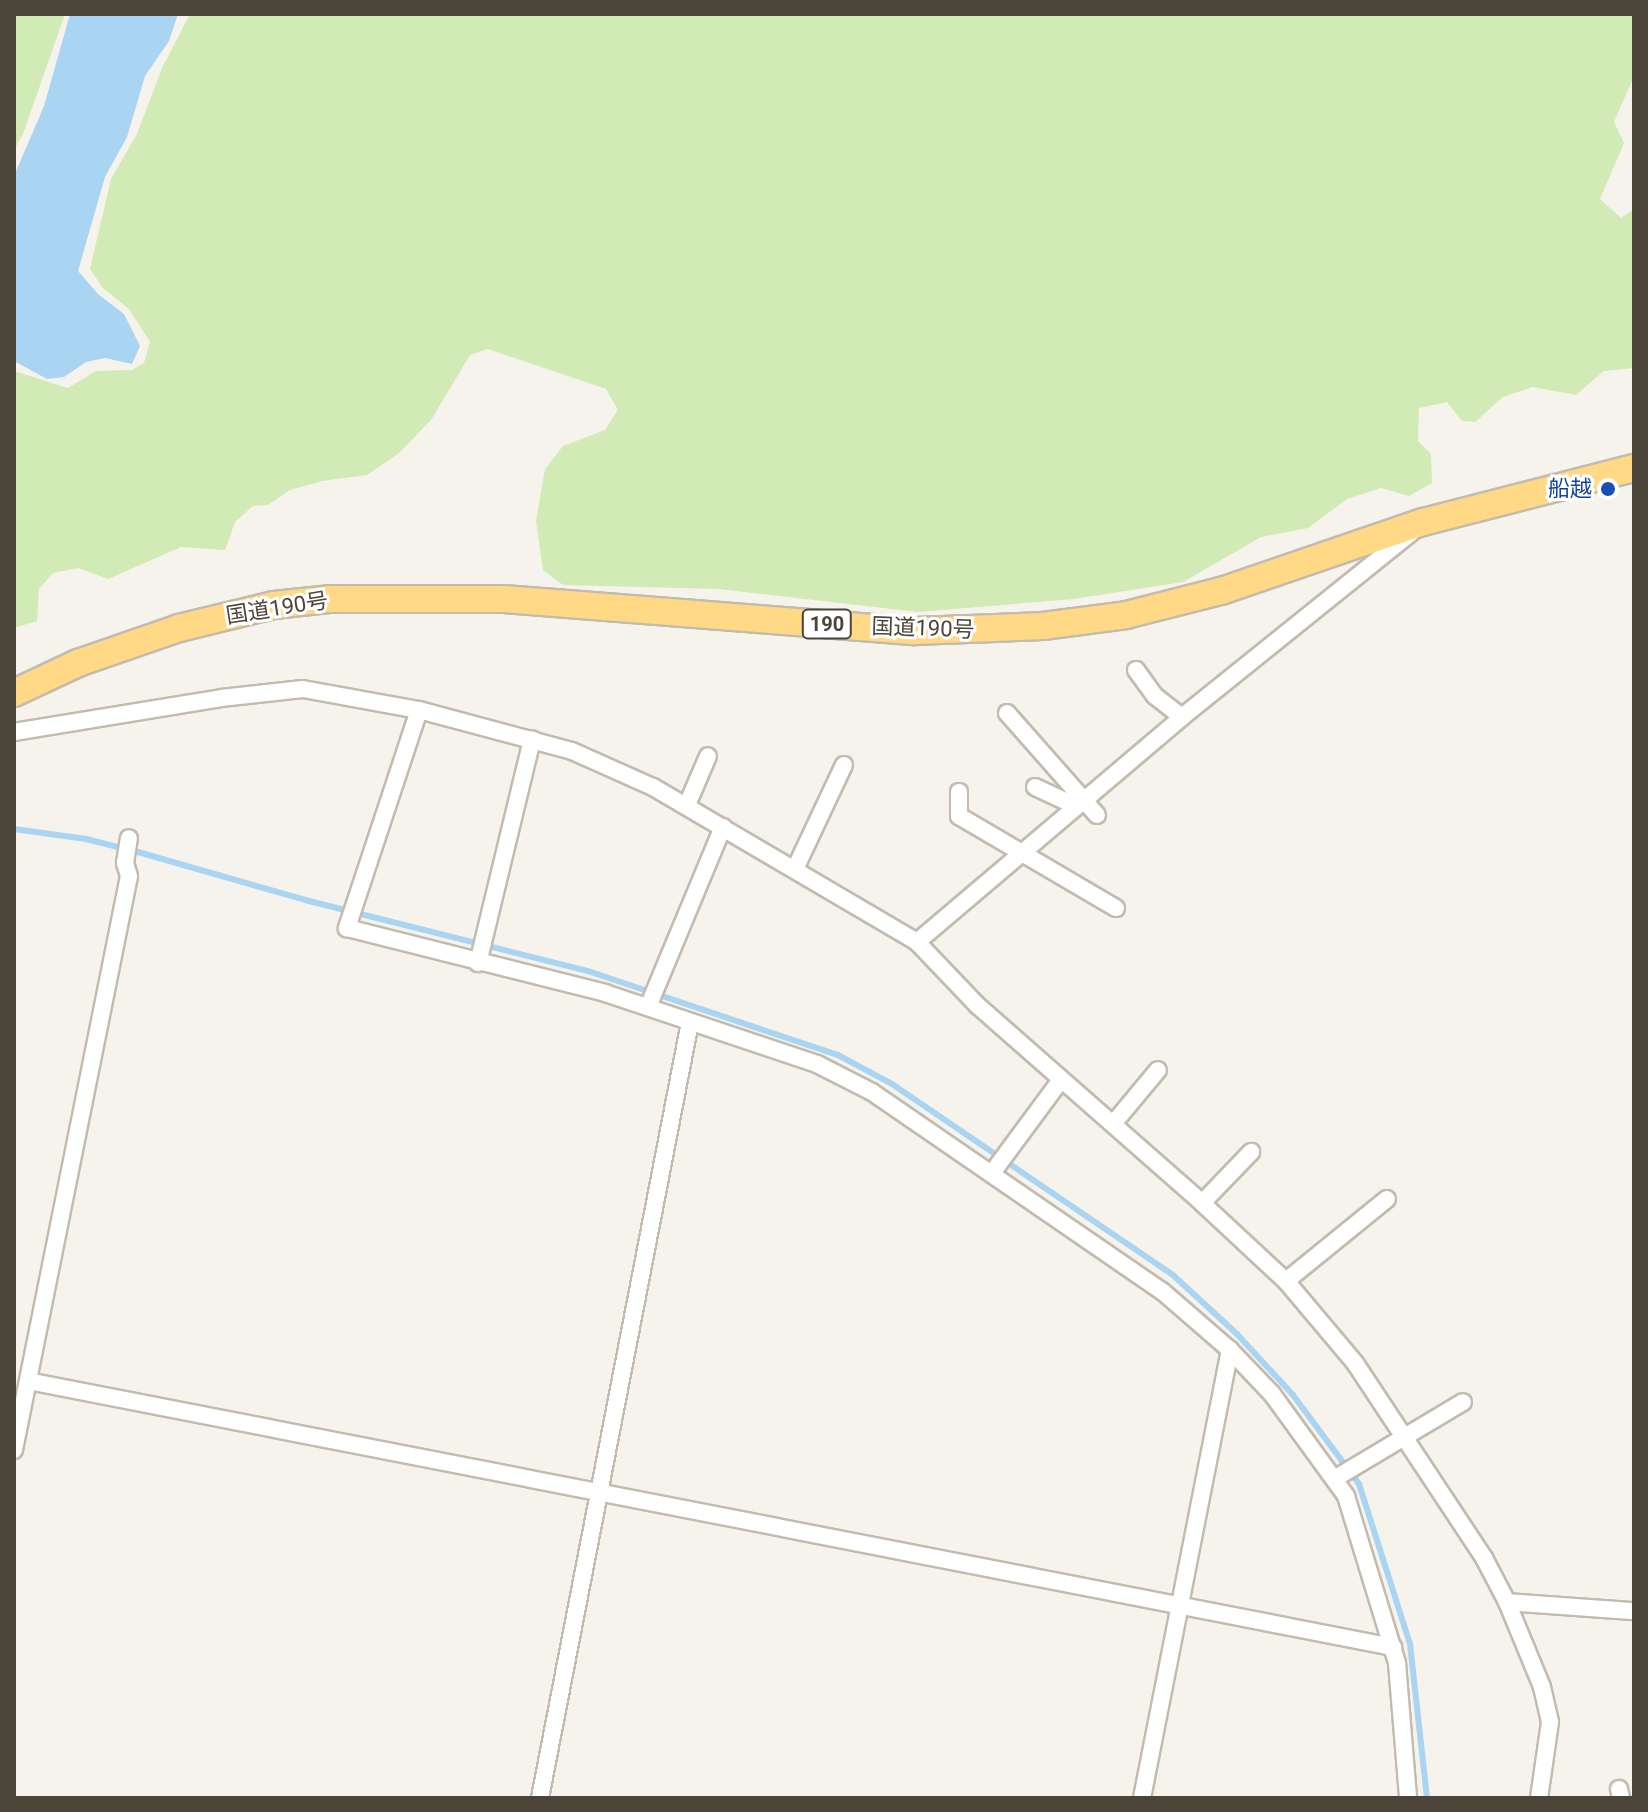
<!DOCTYPE html>
<meta charset="utf-8">
<style>
body{margin:0}
#map{position:relative;width:1648px;height:1812px;overflow:hidden;background:#f6f3ec;font-family:Roboto,"Noto Sans JP",sans-serif}
div>[style]{position:absolute}
.green>*{inset:0;background:#d2eab5}
.water>*{inset:0;background:#a9d4f2}
.stream>*{height:6px;margin:-3px;padding:0 3px;transform-origin:3px;border-radius:3px;background:#a9d4f2}
.roads{filter:drop-shadow(2px 0 #c2bbae) drop-shadow(-2px 0 #c2bbae) drop-shadow(0 2px #c2bbae) drop-shadow(0 -2px #c2bbae)}
.minor>*{height:16px;margin:-8px;padding:0 8px;transform-origin:8px;border-radius:8px;background:#fff}
.trunk>*{height:26px;margin:-13px;padding:0 13px;transform-origin:13px;border-radius:13px;background:#ffd985}
.dots>*{width:22px;height:22px;translate:-50% -50%;box-sizing:border-box;border:4px solid #fff;border-radius:50%}
span{translate:-50% -50%;white-space:nowrap;text-align:center;line-height:1.15;-webkit-text-stroke:6px #fff;paint-order:stroke}
.shield-label span{padding:2px 6px;background:#fff;border:2px solid;border-radius:6px;-webkit-text-stroke-width:0}
.shield-label{font-size:20px;color:#4b4439;font-weight:700}
.transit-label{font-size:22px;color:#164399}
.right{translate:-100% -50%;text-align:right}
.street-label{font-size:22px;color:#4b4439}
.frame{position:absolute;inset:0;border:16px solid #4b4439;pointer-events:none}
</style>
<div id="map">
<div class="green">
<i style="clip-path:polygon(14px 14px,65px 14px,23px 134px,14px 150px)"></i>
<i style="clip-path:polygon(190px 14px,1634px 14px,1634px 76px,1614px 122px,1624px 143px,1600px 199px,1621px 218px,1634px 209px,1634px 368px,1604px 371px,1576px 395px,1533px 387px,1503px 397px,1475px 422px,1462px 421px,1447px 402px,1419px 408px,1418px 441px,1431px 454px,1432px 483px,1409px 496px,1381px 488px,1347px 499px,1308px 528px,1261px 537px,1183px 582px,1074px 599px,918px 612px,719px 589px,563px 585px,543px 570px,536px 521px,545px 469px,563px 446px,605px 430px,618px 410px,606px 389px,488px 349px,470px 355px,431px 420px,399px 453px,367px 475px,322px 481px,290px 490px,268px 505px,253px 506px,235px 522px,225px 550px,181px 547px,108px 579px,78px 568px,53px 573px,39px 589px,37px 621px,14px 628px,14px 371px,68px 388px,96px 371px,132px 370px,144px 363px,150px 342px,129px 309px,103px 288px,90px 269px,111px 179px,137px 134px,162px 68px)"></i>
</div>
<div class="water">
<i style="clip-path:polygon(70px 14px,178px 14px,169px 41px,145px 76px,127px 137px,105px 177px,78px 271px,98px 294px,124px 314px,140px 346px,132px 364px,105px 358px,86px 362px,64px 377px,47px 379px,14px 361px,14px 176px,44px 106px)"></i>
</div>
<div class="stream">
<i style="left:14px;top:829px;width:73px;rotate:7.9deg"></i>
<i style="left:86px;top:839px;width:54px;rotate:14deg"></i>
<i style="left:138px;top:852px;width:174px;rotate:16deg"></i>
<i style="left:305px;top:900px;width:292px;rotate:14.1deg"></i>
<i style="left:588px;top:971px;width:264px;rotate:18.6deg"></i>
<i style="left:838px;top:1055px;width:61px;rotate:28.2deg"></i>
<i style="left:892px;top:1084px;width:341px;rotate:34.2deg"></i>
<i style="left:1174px;top:1276px;width:86px;rotate:42.6deg"></i>
<i style="left:1237px;top:1334px;width:83px;rotate:47.4deg"></i>
<i style="left:1293px;top:1395px;width:111px;rotate:53.4deg"></i>
<i style="left:1359px;top:1484px;width:168px;rotate:72.3deg"></i>
<i style="left:1410px;top:1644px;width:155px;rotate:83.7deg"></i>
</div>
<div class="roads">
<div class="minor">
<i style="left:1136px;top:670px;width:32px;rotate:54deg"></i>
<i style="left:1155px;top:696px;width:34px;rotate:38deg"></i>
<i style="left:419px;top:710px;width:230px;rotate:108.3deg"></i>
<i style="left:347px;top:928px;width:266px;rotate:14.1deg"></i>
<i style="left:605px;top:993px;width:224px;rotate:18.5deg"></i>
<i style="left:817px;top:1064px;width:62px;rotate:27deg"></i>
<i style="left:872px;top:1092px;width:352px;rotate:34.5deg"></i>
<i style="left:1162px;top:1291px;width:90px;rotate:40.9deg"></i>
<i style="left:1230px;top:1350px;width:61px;rotate:46.3deg"></i>
<i style="left:1272px;top:1394px;width:126px;rotate:54deg"></i>
<i style="left:1346px;top:1496px;width:175px;rotate:73deg"></i>
<i style="left:1397px;top:1663px;width:135px;rotate:85.3deg"></i>
<i style="left:1007px;top:713px;width:136px;rotate:48.6deg"></i>
<i style="left:14px;top:732px;width:210px;rotate:-9.3deg"></i>
<i style="left:221px;top:698px;width:82px;rotate:-6.3deg"></i>
<i style="left:303px;top:689px;width:118px;rotate:10.3deg"></i>
<i style="left:419px;top:710px;width:158px;rotate:15deg"></i>
<i style="left:572px;top:751px;width:89px;rotate:24deg"></i>
<i style="left:653px;top:787px;width:306px;rotate:30.4deg"></i>
<i style="left:917px;top:942px;width:87px;rotate:46.4deg"></i>
<i style="left:977px;top:1005px;width:300px;rotate:41.3deg"></i>
<i style="left:1202px;top:1203px;width:115px;rotate:42.9deg"></i>
<i style="left:1286px;top:1281px;width:107px;rotate:49.9deg"></i>
<i style="left:1355px;top:1363px;width:234px;rotate:56.5deg"></i>
<i style="left:1484px;top:1558px;width:50px;rotate:62.4deg"></i>
<i style="left:1507px;top:1602px;width:92px;rotate:67.6deg"></i>
<i style="left:1542px;top:1687px;width:36px;rotate:77deg"></i>
<i style="left:1550px;top:1722px;width:77px;rotate:98.2deg"></i>
<i style="left:1035px;top:787px;width:45px;rotate:24.9deg"></i>
<i style="left:959px;top:792px;width:24px;rotate:90deg"></i>
<i style="left:959px;top:816px;width:182px;rotate:30.4deg"></i>
<i style="left:687px;top:805px;width:53px;rotate:-66.8deg"></i>
<i style="left:795px;top:869px;width:115px;rotate:-64.8deg"></i>
<i style="left:917px;top:942px;width:348px;rotate:-40.3deg"></i>
<i style="left:1182px;top:717px;width:295px;rotate:-38.8deg"></i>
<i style="left:478px;top:963px;width:230px;rotate:-76.4deg"></i>
<i style="left:648px;top:1007px;width:195px;rotate:-67.4deg"></i>
<i style="left:1113px;top:1124px;width:70px;rotate:-50.2deg"></i>
<i style="left:992px;top:1173px;width:114px;rotate:-53.5deg"></i>
<i style="left:1202px;top:1203px;width:71px;rotate:-46.1deg"></i>
<i style="left:1286px;top:1281px;width:130px;rotate:-39.1deg"></i>
<i style="left:28px;top:1381px;width:1391px;rotate:11.03deg"></i>
<i style="left:14px;top:1450px;width:585px;rotate:-78.67deg"></i>
<i style="left:129px;top:876px;width:14px;rotate:-107deg"></i>
<i style="left:125px;top:863px;width:25px;rotate:-81deg"></i>
<i style="left:1334px;top:1479px;width:150px;rotate:-30.8deg"></i>
<i style="left:1507px;top:1602px;width:127px;rotate:4.1deg"></i>
<i style="left:1619px;top:1789px;width:9px;rotate:77deg"></i>
<i style="left:540px;top:1798px;width:790px;rotate:-79.06deg"></i>
<i style="left:1142px;top:1798px;width:457px;rotate:-78.9deg"></i>
</div>
<div class="trunk">
<i style="left:14px;top:693px;width:71px;rotate:-25.1deg"></i>
<i style="left:78px;top:663px;width:107px;rotate:-19.1deg"></i>
<i style="left:179px;top:628px;width:98px;rotate:-13.6deg"></i>
<i style="left:274px;top:605px;width:55px;rotate:-6.2deg"></i>
<i style="left:329px;top:599px;width:175px"></i>
<i style="left:504px;top:599px;width:412px;rotate:4.5deg"></i>
<i style="left:915px;top:631px;width:128px;rotate:-2.2deg"></i>
<i style="left:1043px;top:626px;width:84px;rotate:-7.5deg"></i>
<i style="left:1126px;top:615px;width:101px;rotate:-14.3deg"></i>
<i style="left:1224px;top:590px;width:210px;rotate:-18.9deg"></i>
<i style="left:1423px;top:522px;width:218px;rotate:-14.4deg"></i>
</div>
</div>
<div class="dots">
<i style="left:1608px;top:489px;background:#1a4fb4"></i>
</div>
<div class="shield-label">
<span style="left:827px;top:624px">190</span>
</div>
<div class="transit-label">
<span class="right" style="left:1592px;top:489px">船越</span>
</div>
<div class="street-label">
<span style="left:277px;top:608px;rotate:-9deg">国道190号</span>
<span style="left:923px;top:628px;rotate:2deg">国道190号</span>
</div>
<div class="frame"></div>
</div>
